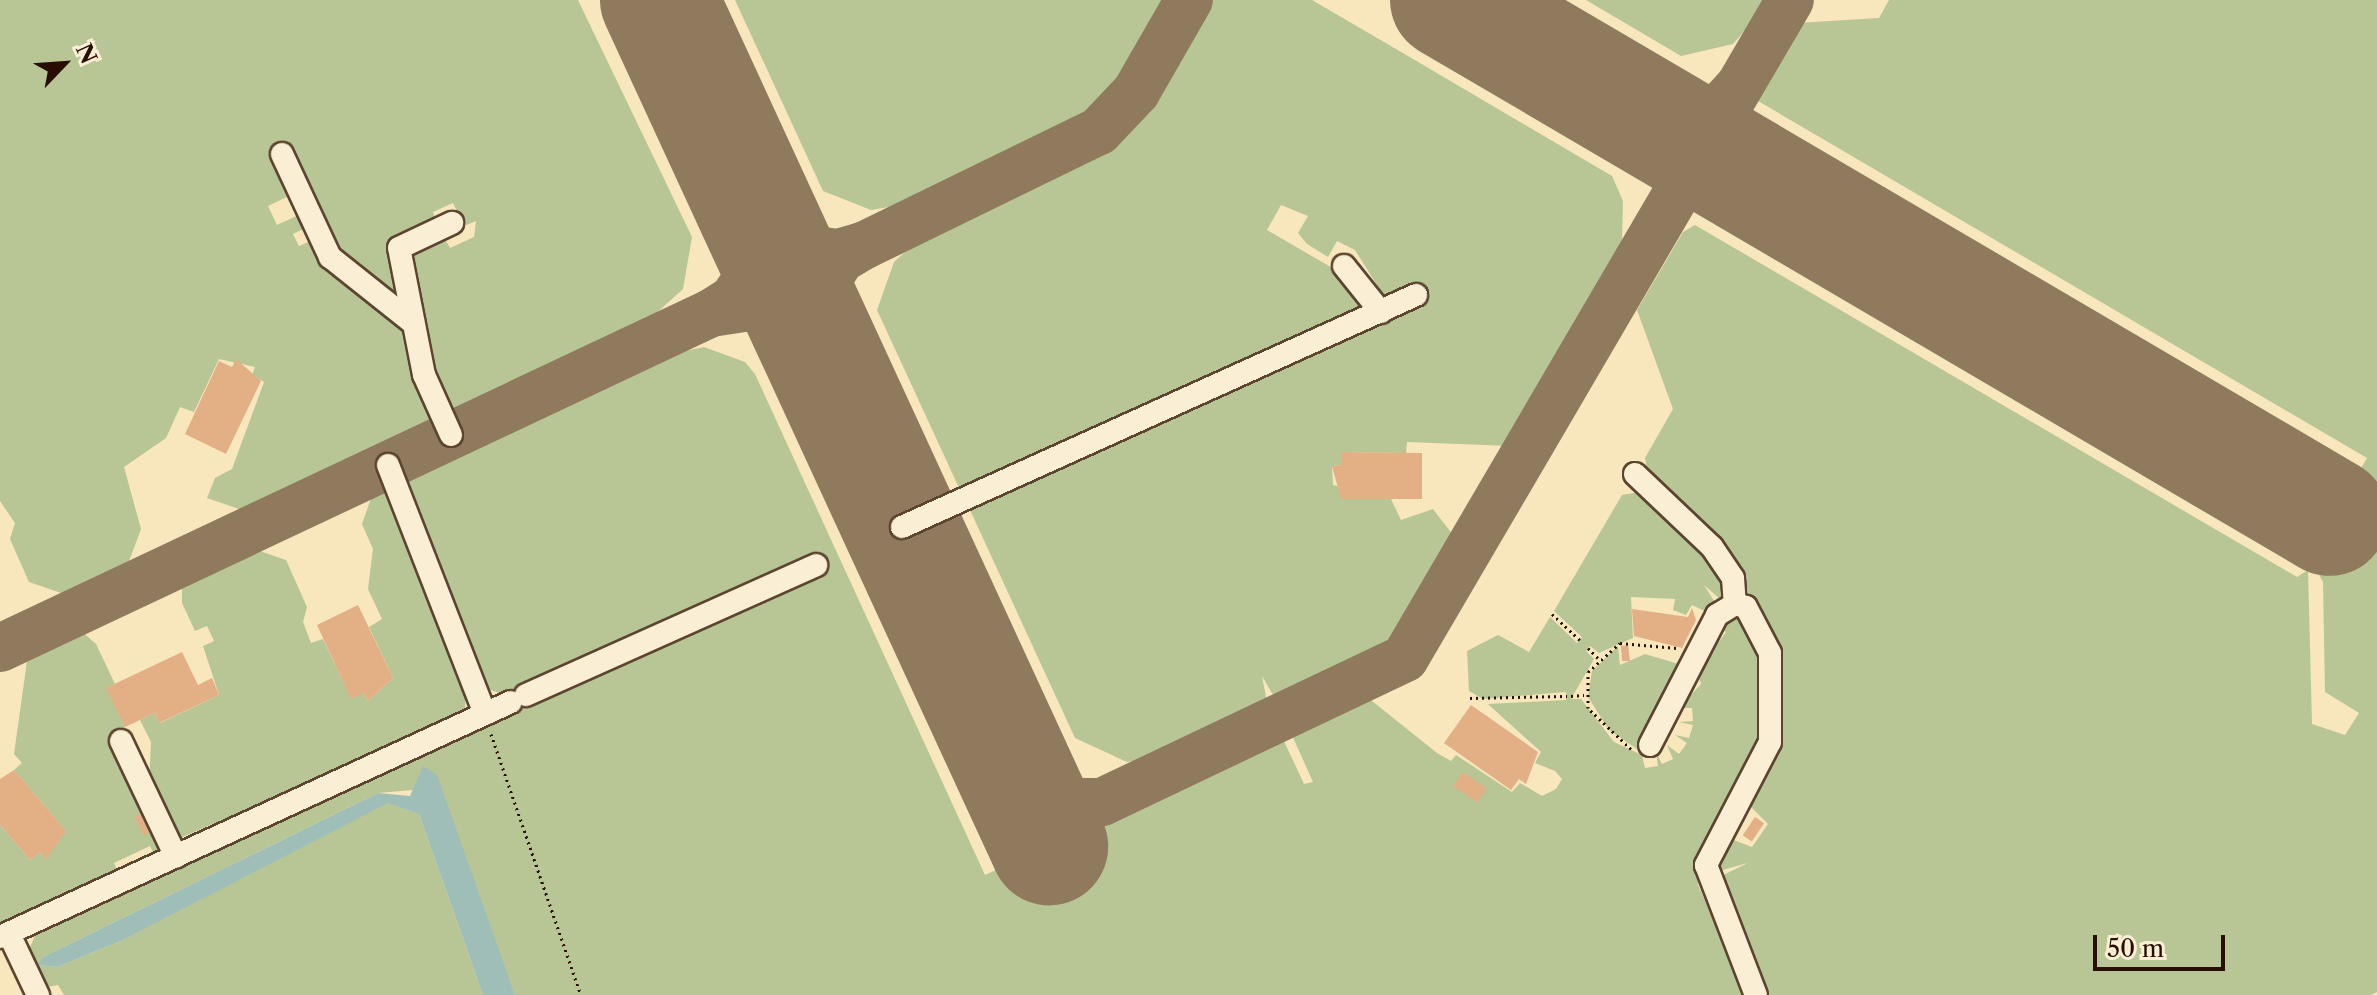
<!DOCTYPE html>
<style>
body{margin:0}
#map{position:relative;width:2377px;height:995px;overflow:hidden;background:#f8e6bd;font-family:"Libre Caslon Text",serif}
div>[style]{position:absolute}
.green>*{inset:0;background:#b8c695}
.water>*{inset:0;background:#9fbeb8}
.taxiway>*{height:48px;margin:-24px;padding:0 24px;transform-origin:24px;border-radius:24px;background:#907a5e}
.runway>*{height:118px;margin:-59px;padding:0 59px;transform-origin:59px;border-radius:59px;background:#907a5e}
.building>*{inset:0;background:#e3af84;transform-origin:0 0}
.path>*{height:3px;margin-top:-1.5px;transform-origin:0;background:repeating-linear-gradient(90deg,#280e00 0 2px,transparent 0 6px)}
.roads{filter:drop-shadow(2px 0 #5c442f) drop-shadow(-2px 0 #5c442f) drop-shadow(0 2px #5c442f) drop-shadow(0 -2px #5c442f)}
.minor>*{height:22px;margin:-11px;padding:0 11px;transform-origin:11px;border-radius:11px;background:#faefd4}
span{translate:-50% -50%;white-space:nowrap;text-align:center;line-height:1.15;-webkit-text-stroke:6px #faefd4;paint-order:stroke}
.north{position:absolute;left:24px;top:24px;width:80px;height:80px;-webkit-text-stroke:6px #faefd4;paint-order:stroke;rotate:65deg;font-size:22px;font-weight:700;line-height:32px;text-align:center;color:#280e00}
.north::after{content:'';display:block;margin:auto;width:28px;height:36px;background:#280e00;clip-path:polygon(50% 0,100% 100%,50% 72%,0 100%)}
.scale{position:absolute;left:2093px;top:935px;width:132px;height:36px;box-sizing:border-box;border:4px solid #280e00;border-top:0;padding-left:10px;font-size:24px;line-height:28px;white-space:nowrap;color:#280e00;-webkit-text-stroke:6px #faefd4;paint-order:stroke}
</style>
<div id="map">
<div class="green">
<i style="clip-path:polygon(0 0,578px 0,692px 237px,683px 289px,640px 328px,455px 416px,430px 376px,411px 254px,442px 234px,450px 248px,474px 237px,476px 221px,464px 226px,453px 203px,433px 212px,437px 224px,393px 244px,405px 309px,333px 253px,290px 146px,271px 155px,295px 193px,268px 206px,277px 225px,303px 213px,309px 226px,293px 234px,299px 246px,315px 239px,409px 328px,436px 425px,242px 510px,207px 498px,215px 478px,232px 469px,264px 382px,252px 375px,255px 367px,219px 359px,194px 412px,180px 407px,166px 438px,124px 467px,141px 529px,128px 564px,67px 595px,29px 582px,10px 539px,15px 523px,0 501px)"></i>
<i style="clip-path:polygon(735px 0,1170px 0,1118px 88px,1088px 118px,912px 203px,871px 210px,823px 191px)"></i>
<i style="clip-path:polygon(1210px 0,1312px 0,1408px 56px,1612px 176px,1623px 201px,1622px 241px,1617px 262px,1511px 446px,1407px 442px,1406px 453px,1341px 452px,1341px 465px,1332px 466px,1333px 485px,1391px 499px,1401px 520px,1433px 509px,1456px 539px,1399px 636px,1379px 656px,1277px 702px,1262px 676px,1268px 707px,1158px 758px,1127px 762px,1075px 738px,970px 510px,1393px 297px,1382px 293px,1355px 250px,1337px 241px,1328px 257px,1307px 244px,1298px 233px,1308px 216px,1281px 205px,1267px 230px,1329px 266px,1367px 298px,1365px 309px,960px 490px,877px 310px,894px 262px,925px 234px,1124px 133px)"></i>
<i style="clip-path:polygon(1586px 0,1772px 0,1733px 44px,1681px 56px)"></i>
<i style="clip-path:polygon(1889px 0,2377px 0,2377px 992px,2371px 995px,1765px 995px,1717px 878px,1748px 863px,1715px 872px,1726px 837px,1752px 847px,1768px 824px,1748px 804px,1779px 746px,1777px 651px,1761px 611px,1648px 476px,1645px 458px,1673px 409px,1637px 310px,1683px 232px,1695px 225px,2297px 577px,2308px 570px,2312px 724px,2345px 735px,2359px 713px,2325px 692px,2323px 582px,2309px 557px,2367px 458px,1753px 98px,1798px 23px,1879px 18px)"></i>
<i style="clip-path:polygon(704px 347px,745px 362px,755px 374px,985px 875px,1282px 737px,1304px 784px,1313px 782px,1291px 733px,1367px 697px,1437px 753px,1451px 761px,1456px 755px,1512px 792px,1520px 783px,1542px 796px,1556px 789px,1562px 779px,1555px 771px,1535px 763px,1541px 752px,1488px 704px,1566px 700px,1566px 692px,1483px 699px,1469px 691px,1467px 651px,1498px 635px,1529px 652px,1550px 617px,1577px 643px,1582px 637px,1554px 611px,1622px 495px,1641px 492px,1692px 537px,1724px 579px,1725px 594px,1720px 599px,1704px 585px,1716px 604px,1709px 613px,1692px 605px,1686px 615px,1673px 610px,1675px 599px,1631px 597px,1633px 638px,1599px 653px,1590px 646px,1586px 651px,1594px 659px,1571px 699px,1581px 699px,1614px 742px,1642px 755px,1645px 768px,1658px 766px,1656px 752px,1662px 764px,1673px 759px,1667px 745px,1679px 754px,1687px 743px,1675px 735px,1689px 738px,1693px 725px,1679px 722px,1693px 721px,1692px 708px,1679px 708px,1701px 684px,1697px 672px,1726px 632px,1720px 628px,1725px 619px,1739px 613px,1760px 654px,1760px 745px,1697px 857px,1698px 885px,1748px 995px,515px 995px,436px 788px,378px 793px,43px 957px,39px 965px,57px 967px,121px 941px,387px 802px,419px 814px,483px 995px,64px 995px,58px 985px,43px 988px,28px 952px,37px 931px,506px 695px,484px 688px,404px 476px,647px 359px)"></i>
<i style="clip-path:polygon(385px 484px,466px 690px,465px 708px,459px 717px,178px 839px,149px 786px,151px 742px,140px 720px,155px 713px,160px 723px,219px 695px,203px 646px,214px 641px,207px 626px,195px 631px,182px 603px,182px 580px,251px 548px,286px 560px,307px 607px,303px 622px,311px 643px,323px 639px,351px 698px,364px 693px,368px 701px,393px 678px,369px 627px,382px 619px,368px 589px,373px 549px,362px 524px,374px 490px)"></i>
<i style="clip-path:polygon(79px 629px,96px 644px,115px 684px,107px 688px,125px 727px,111px 736px,162px 848px,156px 858px,150px 846px,114px 863px,119px 875px,0 930px,0 825px,30px 860px,40px 852px,46px 858px,65px 830px,14px 770px,22px 763px,14px 754px,28px 654px)"></i>
<i style="clip-path:polygon(1618px 646px,1620px 665px,1645px 654px,1682px 665px,1637px 749px,1609px 730px,1588px 697px,1592px 671px)"></i>
</div>
<div class="water">
<i style="clip-path:polygon(423px 766px,437px 775px,515px 995px,483px 995px,419px 814px,388px 803px,121px 941px,57px 967px,38px 965px,43px 957px,378px 793px,410px 796px)"></i>
</div>
<div class="taxiway">
<i style="left:1639px;top:112px;width:47px;rotate:7.3deg"></i>
<i style="left:1686px;top:118px;width:38px;rotate:-20deg"></i>
<i style="left:1722px;top:105px;width:25px;rotate:-47deg"></i>
<i style="left:753px;top:204px;width:63px;rotate:43.1deg"></i>
<i style="left:799px;top:247px;width:39px;rotate:9deg"></i>
<i style="left:838px;top:253px;width:26px;rotate:-16deg"></i>
<i style="left:863px;top:246px;width:263px;rotate:-26deg"></i>
<i style="left:1099px;top:131px;width:54px;rotate:-46.5deg"></i>
<i style="left:1136px;top:92px;width:106px;rotate:-60.1deg"></i>
<i style="left:711px;top:313px;width:26px;rotate:-32deg"></i>
<i style="left:733px;top:299px;width:39px;rotate:-55deg"></i>
<i style="left:755px;top:267px;width:63px;rotate:-91.8deg"></i>
<i style="left:822px;top:355px;width:63px;rotate:-91.8deg"></i>
<i style="left:820px;top:292px;width:39px;rotate:-58deg"></i>
<i style="left:841px;top:259px;width:26px;rotate:-31deg"></i>
<i style="left:0;top:648px;width:786px;rotate:-25.23deg"></i>
<i style="left:711px;top:313px;width:46px;rotate:-8.8deg"></i>
<i style="left:756px;top:306px;width:41px;rotate:24.7deg"></i>
<i style="left:793px;top:323px;width:43px;rotate:47.8deg"></i>
<i style="left:1014px;top:772px;width:40px;rotate:49deg"></i>
<i style="left:1040px;top:802px;width:62px"></i>
<i style="left:1102px;top:802px;width:335px;rotate:-25.4deg"></i>
<i style="left:1405px;top:658px;width:762px;rotate:-59.67deg"></i>
</div>
<div class="runway">
<i style="left:659px;top:0;width:932px;rotate:65.25deg"></i>
<i style="left:1449px;top:0;width:1021px;rotate:30.41deg"></i>
</div>
<div class="building">
<i style="clip-path:polygon(236px 359px,261px 381px,226px 454px,185px 434px,219px 361px,232px 367px)"></i>
<i style="clip-path:polygon(1341px 452px,1422px 453px,1422px 499px,1341px 499px,1332px 466px,1341px 465px)"></i>
<i style="clip-path:polygon(358px 605px,393px 678px,368px 701px,364px 693px,351px 699px,317px 625px)"></i>
<i style="clip-path:polygon(1692px 608px,1696px 620px,1682px 648px,1634px 636px,1632px 609px,1688px 617px)"></i>
<i style="clip-path:polygon(1628px 645px,1630px 661px,1622px 661px,1621px 646px)"></i>
<i style="clip-path:polygon(182px 652px,198px 685px,212px 678px,219px 695px,159px 723px,155px 713px,125px 727px,106px 688px)"></i>
<i style="clip-path:polygon(1471px 705px,1538px 752px,1526px 784px,1519px 779px,1511px 790px,1444px 743px)"></i>
<i style="clip-path:polygon(14px 770px,66px 831px,46px 859px,40px 852px,30px 860px,0 825px,0 779px)"></i>
<i style="left:1463px;top:772px;width:29px;height:17px;rotate:35deg"></i>
<i style="left:142px;top:813px;width:21px;height:8px;rotate:65deg"></i>
<i style="left:1755px;top:817px;width:11px;height:22px;rotate:34deg"></i>
</div>
<div class="path">
<i style="left:1552px;top:614px;width:38px;rotate:43deg"></i>
<i style="left:1588px;top:648px;width:14px;rotate:45deg"></i>
<i style="left:1571px;top:696px;width:13px;rotate:-4deg"></i>
<i style="left:1470px;top:698px;width:97px;rotate:-1.2deg"></i>
<i style="left:491px;top:734px;width:276px;rotate:71deg"></i>
<i style="left:1631px;top:749px;width:59px;rotate:-136.4deg"></i>
<i style="left:1588px;top:708px;width:36px;rotate:-90deg"></i>
<i style="left:1588px;top:672px;width:43px;rotate:-42.2deg"></i>
<i style="left:1620px;top:643px;width:57px;rotate:5deg"></i>
</div>
<div class="roads">
<div class="minor">
<i style="left:282px;top:154px;width:114px;rotate:65deg"></i>
<i style="left:330px;top:257px;width:106px;rotate:38.5deg"></i>
<i style="left:1344px;top:266px;width:59px;rotate:51.2deg"></i>
<i style="left:451px;top:435px;width:66px;rotate:-114.2deg"></i>
<i style="left:424px;top:375px;width:129px;rotate:-101.1deg"></i>
<i style="left:399px;top:248px;width:59px;rotate:-25.3deg"></i>
<i style="left:388px;top:465px;width:267px;rotate:68.7deg"></i>
<i style="left:1635px;top:474px;width:106px;rotate:43.5deg"></i>
<i style="left:1712px;top:547px;width:37px;rotate:56deg"></i>
<i style="left:1733px;top:578px;width:26px;rotate:86deg"></i>
<i style="left:902px;top:527px;width:564px;rotate:-24.29deg"></i>
<i style="left:526px;top:695px;width:318px;rotate:-24.1deg"></i>
<i style="left:121px;top:741px;width:128px;rotate:64.6deg"></i>
<i style="left:1650px;top:745px;width:146px;rotate:-62.7deg"></i>
<i style="left:1717px;top:615px;width:21px;rotate:-31deg"></i>
<i style="left:1735px;top:604px;width:11px;rotate:15deg"></i>
<i style="left:1746px;top:607px;width:52px;rotate:62.4deg"></i>
<i style="left:1770px;top:653px;width:89px;rotate:90deg"></i>
<i style="left:1770px;top:742px;width:139px;rotate:117.5deg"></i>
<i style="left:1706px;top:865px;width:139px;rotate:69deg"></i>
<i style="left:9px;top:934px;width:68px;rotate:64.6deg"></i>
<i style="left:0;top:937px;width:562px;rotate:-24.7deg"></i>
</div>
</div>
<div class="north">N</div>
<div class="scale">50 m</div>
</div>
